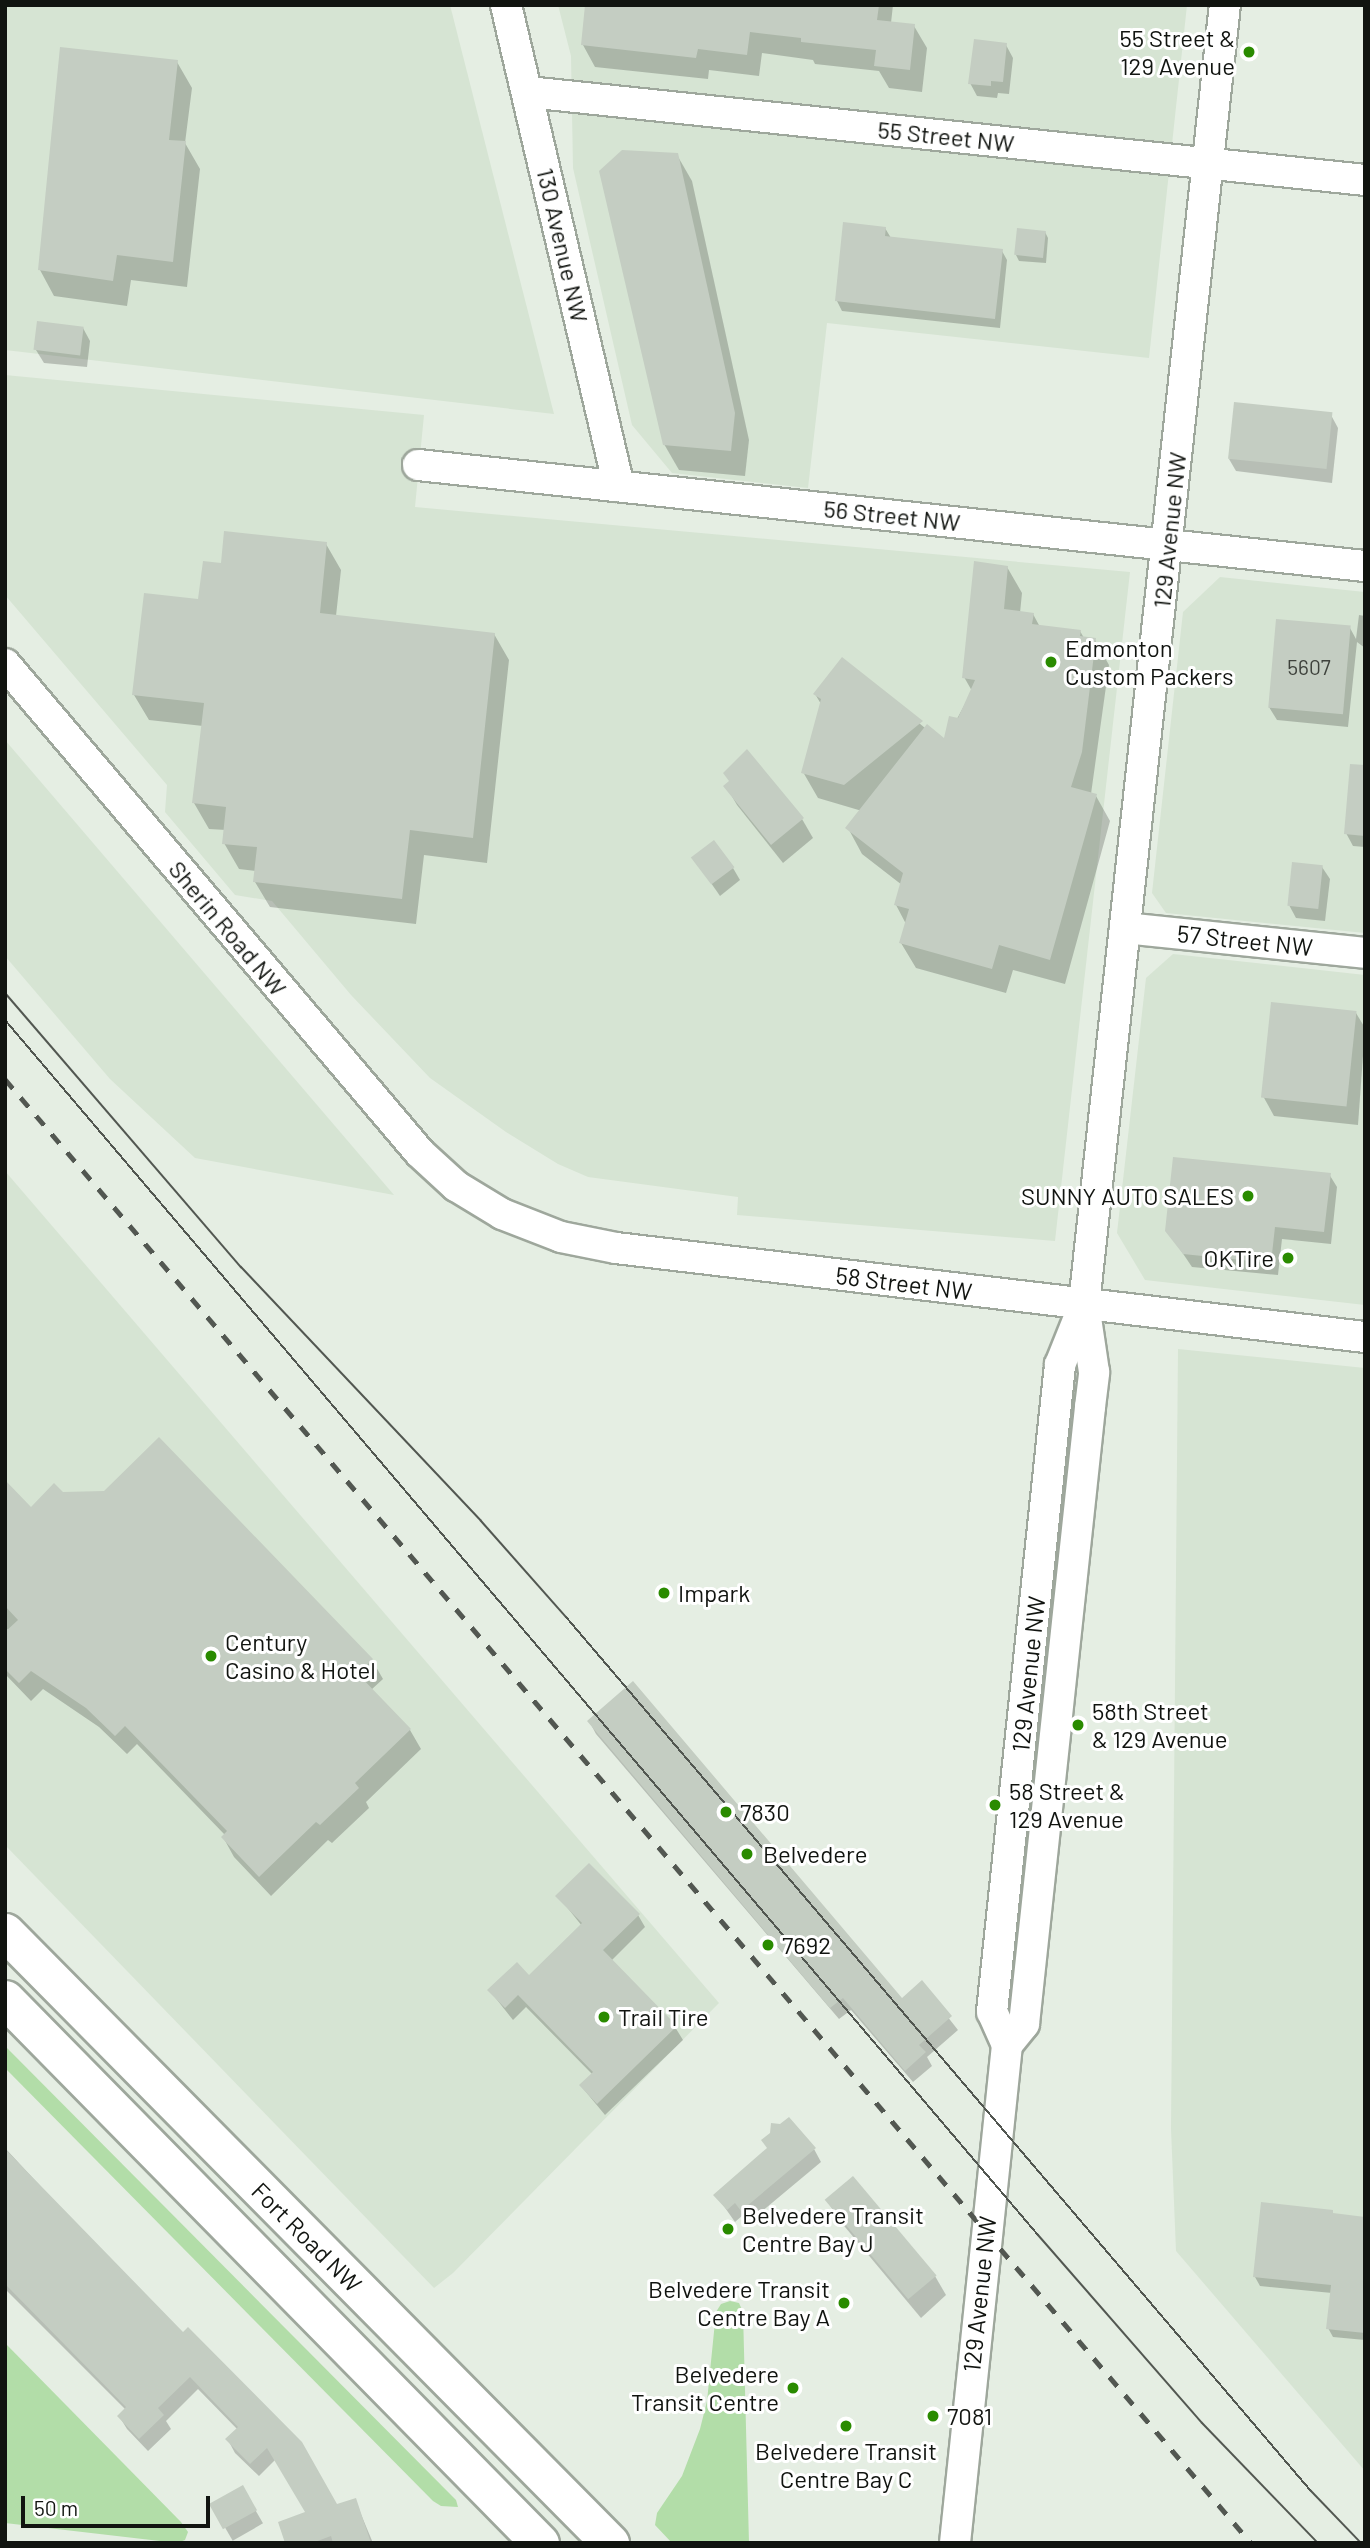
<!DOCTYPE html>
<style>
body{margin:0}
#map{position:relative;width:1370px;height:2548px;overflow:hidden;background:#e5eee3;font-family:Barlow,sans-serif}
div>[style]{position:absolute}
.built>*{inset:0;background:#d6e4d3}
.green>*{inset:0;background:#b2dda8}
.shadow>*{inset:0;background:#0003;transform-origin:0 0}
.building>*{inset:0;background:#c4cdc2;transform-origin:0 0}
.roads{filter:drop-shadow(2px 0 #9ea79c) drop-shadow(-2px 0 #9ea79c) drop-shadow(0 2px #9ea79c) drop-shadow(0 -2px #9ea79c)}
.minor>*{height:30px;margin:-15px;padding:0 15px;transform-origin:15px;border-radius:15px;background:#fff}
.major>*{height:37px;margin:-18.5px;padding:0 18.5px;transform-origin:18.5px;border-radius:18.5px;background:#fff}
.tram>*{height:2px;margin:-1px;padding:0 1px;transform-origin:1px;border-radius:1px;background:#525751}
.rail>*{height:5px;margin-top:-2.5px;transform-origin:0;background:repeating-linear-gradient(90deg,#525751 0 12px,transparent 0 24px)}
.dots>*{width:19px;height:19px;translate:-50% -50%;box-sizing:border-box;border:4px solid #fff;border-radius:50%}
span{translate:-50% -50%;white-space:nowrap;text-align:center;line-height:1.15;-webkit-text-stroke:6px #fff;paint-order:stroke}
.number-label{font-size:21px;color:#3e423c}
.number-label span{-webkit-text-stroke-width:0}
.poi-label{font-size:24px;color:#111410}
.right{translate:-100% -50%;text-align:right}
.left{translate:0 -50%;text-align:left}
.street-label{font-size:24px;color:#111410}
.frame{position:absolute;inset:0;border:7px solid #111410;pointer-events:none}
.scale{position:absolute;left:21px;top:2496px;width:189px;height:32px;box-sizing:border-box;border:4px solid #111410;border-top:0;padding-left:9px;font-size:21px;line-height:24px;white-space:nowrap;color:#111410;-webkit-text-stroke:5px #fff;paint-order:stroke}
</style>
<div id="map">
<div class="built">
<i style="clip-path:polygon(5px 5px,450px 5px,554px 414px,5px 350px)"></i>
<i style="clip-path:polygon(558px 5px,1187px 5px,1149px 358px,827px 323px,808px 488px,672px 473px,632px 425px,573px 168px,571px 56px)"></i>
<i style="clip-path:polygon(5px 375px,424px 415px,415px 507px,1130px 572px,1055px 1241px,737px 1215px,738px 1197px,588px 1177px,558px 1164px,506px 1132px,430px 1078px,351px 995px,272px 901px,235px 895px,165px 812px,167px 785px,5px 595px)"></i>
<i style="clip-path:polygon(1220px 577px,1365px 592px,1365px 933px,1166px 913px,1152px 893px,1183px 612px)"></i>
<i style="clip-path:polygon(5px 740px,394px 1195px,195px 1158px,110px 1079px,5px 956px)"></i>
<i style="clip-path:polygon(1173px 954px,1365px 975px,1365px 1305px,1145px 1280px,1117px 1233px,1146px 978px)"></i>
<i style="clip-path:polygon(5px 1171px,719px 2003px,453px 2273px,434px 2288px,5px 1845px)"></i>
<i style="clip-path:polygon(1178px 1349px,1365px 1368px,1365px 2471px,1176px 2251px,1171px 2129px)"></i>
</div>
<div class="green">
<i style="clip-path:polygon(5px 2046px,456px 2500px,458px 2507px,441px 2506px,433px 2501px,5px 2068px)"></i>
<i style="clip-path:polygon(730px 2301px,739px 2303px,743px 2312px,749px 2543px,672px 2543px,655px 2525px,657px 2513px,682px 2476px,700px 2429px,707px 2401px,716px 2312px,721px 2304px)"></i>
<i style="clip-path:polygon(5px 2343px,181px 2522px,188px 2532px,185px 2540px,177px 2543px,5px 2523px)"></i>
</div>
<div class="shadow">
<i style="clip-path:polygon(587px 5px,893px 5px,891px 23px,914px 26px,927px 48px,922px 92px,889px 88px,879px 71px,815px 64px,813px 60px,762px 53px,759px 76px,709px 70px,708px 79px,595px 67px,583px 45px)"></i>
<i style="clip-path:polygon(1006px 45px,1013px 58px,1009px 94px,998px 93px,997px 98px,977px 96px,970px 83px)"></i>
<i style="clip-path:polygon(177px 62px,192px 88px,185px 143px,200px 169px,187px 287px,131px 280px,127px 306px,54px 296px,40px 270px)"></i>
<i style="clip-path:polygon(677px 155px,692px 181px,749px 440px,745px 476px,679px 470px,664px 444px)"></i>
<i style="clip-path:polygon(885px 228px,891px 238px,1002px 251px,1007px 260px,1000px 328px,842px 311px,837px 301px)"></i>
<i style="clip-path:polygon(1045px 232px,1048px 238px,1046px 263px,1019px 261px,1016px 255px)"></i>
<i style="clip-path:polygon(83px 328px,90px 341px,87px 367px,44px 363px,36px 350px)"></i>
<i style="clip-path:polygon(1331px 415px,1338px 428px,1332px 483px,1236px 471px,1229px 459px)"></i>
<i style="clip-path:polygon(326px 544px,341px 570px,336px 616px,494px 634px,509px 660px,487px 863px,424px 855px,416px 924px,270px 907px,255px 882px,256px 871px,239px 869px,224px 843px,226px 830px,209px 829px,194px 803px,203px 726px,149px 720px,134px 695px,222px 565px)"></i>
<i style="clip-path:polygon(1007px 567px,1022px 593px,1020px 613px,1033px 614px,1040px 627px,1080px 631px,1084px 638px,1095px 640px,1109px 665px,1091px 794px,1096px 796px,1110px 821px,1065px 984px,1013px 970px,1006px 993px,916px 968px,901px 943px,906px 924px,896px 905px,902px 885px,862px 854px,848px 828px,862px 811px,818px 798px,803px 772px,821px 704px,815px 694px,842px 659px,925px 728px,945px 741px,972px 691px,964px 677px)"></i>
<i style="clip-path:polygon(1359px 615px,1365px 616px,1365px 648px,1357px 642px,1348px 727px,1277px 720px,1269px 707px,1350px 628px,1356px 639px)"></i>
<i style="clip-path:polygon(726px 786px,802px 819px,813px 838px,783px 863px,737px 805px)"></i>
<i style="clip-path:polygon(1365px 795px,1365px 847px,1353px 846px,1346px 833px)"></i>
<i style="clip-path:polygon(693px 857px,733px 868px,740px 880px,720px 896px)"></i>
<i style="clip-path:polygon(1322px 867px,1330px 879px,1325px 921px,1296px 918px,1289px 905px)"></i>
<i style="clip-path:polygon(1356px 1013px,1365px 1028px,1358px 1125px,1274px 1116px,1263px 1096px)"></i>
<i style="clip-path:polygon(1329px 1174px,1337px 1187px,1331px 1244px,1282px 1239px,1278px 1275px,1192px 1267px,1167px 1230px)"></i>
<i style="clip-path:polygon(5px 1483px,31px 1509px,62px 1494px,372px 1660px,383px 1679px,371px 1690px,410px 1730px,421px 1749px,366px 1802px,369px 1808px,332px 1843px,328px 1840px,271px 1896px,234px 1857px,223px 1837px,225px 1835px,137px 1744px,127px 1754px,99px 1727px,43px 1689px,31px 1701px,5px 1674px,5px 1634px,9px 1631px,5px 1627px)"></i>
<i style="clip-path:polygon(589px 1721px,901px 2000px,921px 1983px,958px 2030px,927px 2057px,932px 2066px,913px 2082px,851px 2010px,839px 2019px,596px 1734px)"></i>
<i style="clip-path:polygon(558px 1896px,638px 1915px,645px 1927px,611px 1961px,675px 2027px,683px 2040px,605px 2115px,581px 2086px,593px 2075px,526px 2007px,513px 2020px,490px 1991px,529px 1977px,582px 1926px)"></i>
<i style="clip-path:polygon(5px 2148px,337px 2506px,355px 2500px,373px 2543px,287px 2543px,307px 2513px,276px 2459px,259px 2476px,235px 2453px,228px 2440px,238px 2430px,198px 2389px,166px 2421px,171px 2429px,148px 2451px,127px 2429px,119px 2416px,126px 2410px,5px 2289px)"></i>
<i style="clip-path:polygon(814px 2149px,821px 2162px,749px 2222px,743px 2215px,735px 2222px,716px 2195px)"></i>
<i style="clip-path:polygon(828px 2202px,935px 2276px,946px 2295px,921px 2318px,840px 2221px)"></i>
<i style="clip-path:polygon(1365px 2217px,1365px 2340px,1333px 2337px,1328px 2328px,1332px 2293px,1260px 2286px,1255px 2277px)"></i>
<i style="left:242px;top:2487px;width:42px;height:35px;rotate:60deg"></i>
</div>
<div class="building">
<i style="clip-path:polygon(585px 5px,879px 5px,877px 20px,915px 24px,910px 70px,874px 66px,876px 50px,801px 42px,801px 38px,750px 32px,747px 55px,698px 49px,696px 58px,581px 45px)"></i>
<i style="clip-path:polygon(974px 39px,1007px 43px,1003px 82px,991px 81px,991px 86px,968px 84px)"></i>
<i style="clip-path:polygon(60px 47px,178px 60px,169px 140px,186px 141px,173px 262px,117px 255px,113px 281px,38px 270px)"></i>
<i style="clip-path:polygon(622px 150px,678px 153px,735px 413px,731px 451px,663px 445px,599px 171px)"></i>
<i style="clip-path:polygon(843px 222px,886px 227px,885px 236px,1003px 249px,995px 319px,835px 301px)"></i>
<i style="left:1017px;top:228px;width:29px;height:27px;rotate:6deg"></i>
<i style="left:37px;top:321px;width:47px;height:29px;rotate:7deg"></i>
<i style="left:1234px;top:402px;width:99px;height:57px;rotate:6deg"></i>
<i style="clip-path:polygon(224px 531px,327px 542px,320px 613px,495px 633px,473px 838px,410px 830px,402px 899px,253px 882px,257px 847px,222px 844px,226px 807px,192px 803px,204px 703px,132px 695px,144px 593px,198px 599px,203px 561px,221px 563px)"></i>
<i style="clip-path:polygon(974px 561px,1008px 566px,1004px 609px,1034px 613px,1032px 624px,1081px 630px,1080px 636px,1096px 638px,1082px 752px,1071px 787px,1097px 794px,1050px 960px,999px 945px,992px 969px,899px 943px,909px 909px,894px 905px,903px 873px,845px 828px,927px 724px,944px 738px,949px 716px,958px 718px,975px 680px,962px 678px)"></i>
<i style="left:1276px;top:619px;width:75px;height:89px;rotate:5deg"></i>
<i style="clip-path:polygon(842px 657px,923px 721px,844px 785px,801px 773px,821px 699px,813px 694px)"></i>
<i style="clip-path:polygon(747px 749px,804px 818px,771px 845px,723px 786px,729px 781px,723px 773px)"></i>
<i style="clip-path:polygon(1350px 764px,1365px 765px,1365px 836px,1344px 834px)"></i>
<i style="left:714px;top:840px;width:34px;height:29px;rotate:53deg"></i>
<i style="left:1292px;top:862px;width:31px;height:44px;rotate:6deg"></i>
<i style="left:1271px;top:1002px;width:86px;height:96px;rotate:6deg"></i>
<i style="clip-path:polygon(1173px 1157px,1331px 1173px,1324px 1232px,1275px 1227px,1271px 1263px,1183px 1254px,1165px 1231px)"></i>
<i style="clip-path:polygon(159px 1437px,373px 1659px,358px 1674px,411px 1729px,355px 1783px,359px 1788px,320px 1825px,316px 1822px,259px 1877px,221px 1837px,227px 1831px,125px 1726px,115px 1736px,86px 1708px,31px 1671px,19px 1683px,5px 1669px,5px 1632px,18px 1620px,5px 1606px,5px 1480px,31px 1507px,54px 1483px,63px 1492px,104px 1491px)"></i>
<i style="clip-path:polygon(633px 1681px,902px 1998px,922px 1980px,952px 2016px,919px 2045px,926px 2052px,905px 2071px,843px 1998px,830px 2008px,587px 1721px)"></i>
<i style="clip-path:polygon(589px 1863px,640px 1914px,603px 1950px,677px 2026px,597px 2104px,579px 2085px,593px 2072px,518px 1995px,505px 2008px,487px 1990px,517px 1962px,529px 1975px,582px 1923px,555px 1896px)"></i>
<i style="clip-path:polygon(789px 2117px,816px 2148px,741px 2211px,735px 2203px,727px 2210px,713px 2195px,767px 2148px,761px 2140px,770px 2133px,771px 2123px,780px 2124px)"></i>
<i style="clip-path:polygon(5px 2149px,183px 2332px,188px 2327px,302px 2442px,337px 2504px,356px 2498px,371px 2543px,333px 2543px,331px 2536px,312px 2543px,285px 2543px,278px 2522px,305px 2512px,267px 2448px,250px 2464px,225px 2439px,238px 2427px,190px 2377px,158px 2408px,164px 2415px,139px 2439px,117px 2416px,126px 2407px,5px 2284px)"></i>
<i style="left:853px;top:2176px;width:130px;height:37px;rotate:50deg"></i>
<i style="clip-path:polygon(1261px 2202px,1333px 2210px,1333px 2213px,1365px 2217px,1365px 2333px,1326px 2329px,1331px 2285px,1253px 2277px)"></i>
<i style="left:243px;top:2485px;width:29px;height:39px;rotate:61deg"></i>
</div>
<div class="roads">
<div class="minor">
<i style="left:506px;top:5px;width:494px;rotate:76.8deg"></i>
<i style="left:528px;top:92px;width:842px;rotate:6deg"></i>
<i style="left:418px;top:465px;width:952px;rotate:6.09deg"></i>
<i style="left:5px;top:664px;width:641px;rotate:49.68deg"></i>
<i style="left:420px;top:1153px;width:49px;rotate:42.5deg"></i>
<i style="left:456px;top:1186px;width:54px;rotate:31.3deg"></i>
<i style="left:502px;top:1214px;width:63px;rotate:21.3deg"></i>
<i style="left:561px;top:1237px;width:56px;rotate:11.3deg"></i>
<i style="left:616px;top:1248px;width:754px;rotate:6.78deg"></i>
<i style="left:1125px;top:928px;width:241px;rotate:5.9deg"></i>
<i style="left:1007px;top:2045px;width:27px;rotate:-51deg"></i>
<i style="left:1024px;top:2024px;width:621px;rotate:-83.89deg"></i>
<i style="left:1090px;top:1407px;width:35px;rotate:-83deg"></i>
<i style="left:1094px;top:1372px;width:69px;rotate:-98.4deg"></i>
<i style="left:1084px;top:1304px;width:1307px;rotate:-83.81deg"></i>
<i style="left:955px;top:2543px;width:501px;rotate:-84.04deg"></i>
<i style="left:1007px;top:2045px;width:36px;rotate:-114deg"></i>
<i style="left:992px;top:2012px;width:651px;rotate:-84deg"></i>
<i style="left:1060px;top:1365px;width:65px;rotate:-68.2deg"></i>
</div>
<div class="major">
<i style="left:5px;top:1932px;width:860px;rotate:45.28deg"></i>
<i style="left:5px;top:1999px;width:763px;rotate:45.48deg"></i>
</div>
</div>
<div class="tram">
<i style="left:5px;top:993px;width:362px;rotate:49.3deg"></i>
<i style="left:241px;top:1267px;width:349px;rotate:46.6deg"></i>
<i style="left:481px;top:1521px;width:128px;rotate:48.5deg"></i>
<i style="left:566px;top:1617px;width:1148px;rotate:49.56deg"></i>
<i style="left:1311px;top:2491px;width:72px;rotate:46.1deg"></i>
<i style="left:5px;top:1020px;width:1595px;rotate:49.63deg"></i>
<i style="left:1038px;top:2235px;width:249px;rotate:48.9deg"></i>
<i style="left:1202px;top:2423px;width:167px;rotate:46deg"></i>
</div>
<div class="rail">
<i style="left:5px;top:1079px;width:1922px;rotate:49.6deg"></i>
</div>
<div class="dots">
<i style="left:1249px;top:52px;background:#2a8b00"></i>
<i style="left:1051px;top:662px;background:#2a8b00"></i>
<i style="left:1248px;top:1196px;background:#2a8b00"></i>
<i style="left:1288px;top:1258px;background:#2a8b00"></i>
<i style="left:664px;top:1593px;background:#2a8b00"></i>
<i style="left:211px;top:1656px;background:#2a8b00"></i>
<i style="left:1078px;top:1725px;background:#2a8b00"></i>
<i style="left:995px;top:1805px;background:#2a8b00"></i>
<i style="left:726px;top:1812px;background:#2a8b00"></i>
<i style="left:747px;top:1854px;background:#2a8b00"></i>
<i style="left:768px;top:1945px;background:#2a8b00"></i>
<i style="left:604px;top:2017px;background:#2a8b00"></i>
<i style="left:728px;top:2229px;background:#2a8b00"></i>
<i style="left:844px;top:2303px;background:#2a8b00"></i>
<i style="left:793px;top:2388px;background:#2a8b00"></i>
<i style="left:933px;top:2416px;background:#2a8b00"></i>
<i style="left:846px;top:2426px;background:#2a8b00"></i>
</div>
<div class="number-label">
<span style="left:1309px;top:667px">5607</span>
</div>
<div class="poi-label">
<span class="right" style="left:1235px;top:52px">55 Street &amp;<br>129 Avenue</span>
<span class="left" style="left:1065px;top:662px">Edmonton<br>Custom Packers</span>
<span class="right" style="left:1234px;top:1196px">SUNNY AUTO SALES</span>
<span class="right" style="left:1274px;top:1258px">OKTire</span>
<span class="left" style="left:678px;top:1593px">Impark</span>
<span class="left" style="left:225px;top:1656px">Century<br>Casino &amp; Hotel</span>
<span class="left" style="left:1092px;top:1725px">58th Street<br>&amp; 129 Avenue</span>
<span class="left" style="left:1009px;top:1805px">58 Street &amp;<br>129 Avenue</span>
<span class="left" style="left:740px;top:1812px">7830</span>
<span class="left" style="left:763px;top:1854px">Belvedere</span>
<span class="left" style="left:782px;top:1945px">7692</span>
<span class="left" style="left:618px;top:2017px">Trail Tire</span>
<span class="left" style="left:742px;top:2229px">Belvedere Transit<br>Centre Bay J</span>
<span class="right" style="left:830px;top:2303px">Belvedere Transit<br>Centre Bay A</span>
<span class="right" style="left:779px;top:2388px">Belvedere<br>Transit Centre</span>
<span class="left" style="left:947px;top:2416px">7081</span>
<span style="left:846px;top:2465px">Belvedere Transit<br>Centre Bay C</span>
</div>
<div class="street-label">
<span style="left:946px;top:136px;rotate:6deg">55 Street NW</span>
<span style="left:563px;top:245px;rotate:77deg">130 Avenue NW</span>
<span style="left:892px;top:515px;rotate:6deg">56 Street NW</span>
<span style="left:1169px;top:530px;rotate:-84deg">129 Avenue NW</span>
<span style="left:228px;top:928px;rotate:50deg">Sherin Road NW</span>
<span style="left:1245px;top:940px;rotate:6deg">57 Street NW</span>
<span style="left:904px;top:1283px;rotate:7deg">58 Street NW</span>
<span style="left:1028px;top:1674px;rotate:-84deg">129 Avenue NW</span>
<span style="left:307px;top:2237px;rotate:45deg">Fort Road NW</span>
<span style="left:979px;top:2294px;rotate:-84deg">129 Avenue NW</span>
</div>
<div class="frame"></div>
<div class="scale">50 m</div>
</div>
